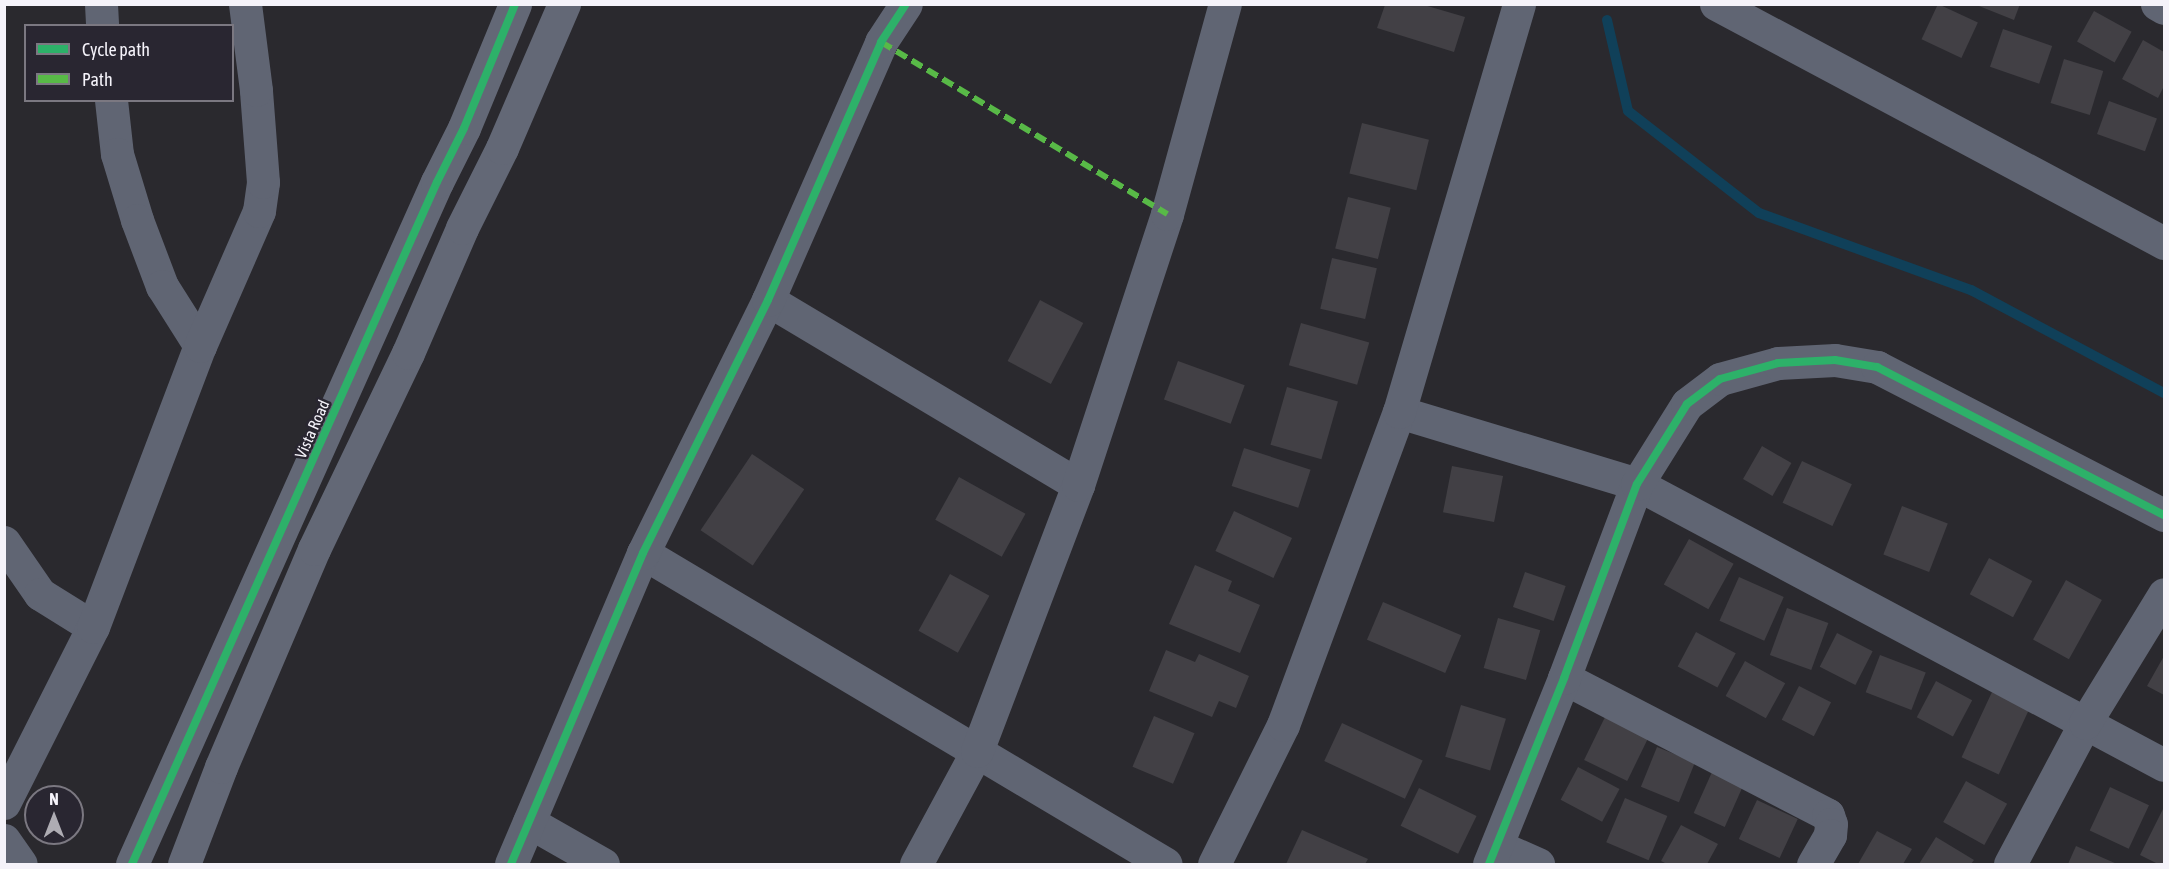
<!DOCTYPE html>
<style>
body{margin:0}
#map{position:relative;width:2169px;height:869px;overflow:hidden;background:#2a292e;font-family:"Asap Condensed",sans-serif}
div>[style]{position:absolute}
.stream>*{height:10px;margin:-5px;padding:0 5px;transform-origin:5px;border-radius:5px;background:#104059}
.building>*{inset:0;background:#424045;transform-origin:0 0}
.street>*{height:33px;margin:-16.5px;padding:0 16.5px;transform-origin:16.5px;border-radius:16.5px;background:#606573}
.secondary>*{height:33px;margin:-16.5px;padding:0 16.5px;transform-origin:16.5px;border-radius:16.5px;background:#636876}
.quiet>*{height:6px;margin-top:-3px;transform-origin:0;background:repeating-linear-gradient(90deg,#58b947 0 12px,transparent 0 18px)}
.cycleway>*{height:8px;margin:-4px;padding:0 4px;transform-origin:4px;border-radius:4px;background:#2db169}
span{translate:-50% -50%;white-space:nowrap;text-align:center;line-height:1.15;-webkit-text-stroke:5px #292631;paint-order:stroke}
.street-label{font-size:16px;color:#f5f3fa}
.frame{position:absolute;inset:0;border:6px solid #f5f3fa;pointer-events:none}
.legend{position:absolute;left:24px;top:24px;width:210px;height:78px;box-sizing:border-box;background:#292631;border:2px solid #7b7881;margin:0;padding:8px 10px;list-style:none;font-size:18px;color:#f5f3fa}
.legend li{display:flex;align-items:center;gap:12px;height:30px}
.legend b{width:30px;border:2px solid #7b7881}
.north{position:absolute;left:24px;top:785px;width:60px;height:60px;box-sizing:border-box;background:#292631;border:2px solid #7b7881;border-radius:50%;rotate:0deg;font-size:16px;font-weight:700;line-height:24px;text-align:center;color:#f5f3fa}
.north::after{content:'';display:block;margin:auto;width:21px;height:27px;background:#aeacb3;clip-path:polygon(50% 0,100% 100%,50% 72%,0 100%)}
</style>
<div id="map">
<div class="stream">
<i style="left:1607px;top:20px;width:93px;rotate:77deg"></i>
<i style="left:1628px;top:111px;width:166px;rotate:37.9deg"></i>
<i style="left:1759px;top:213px;width:226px;rotate:20deg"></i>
<i style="left:1971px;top:290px;width:219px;rotate:28.1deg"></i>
</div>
<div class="building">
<i style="left:1938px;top:4px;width:44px;height:39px;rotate:25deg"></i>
<i style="clip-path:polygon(1974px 4px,2020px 4px,2014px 20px)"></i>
<i style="clip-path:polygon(1385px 5px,1424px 5px,1465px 17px,1454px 52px,1377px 28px)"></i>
<i style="left:2094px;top:11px;width:43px;height:35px;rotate:29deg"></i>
<i style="left:2003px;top:29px;width:52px;height:40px;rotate:19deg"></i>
<i style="clip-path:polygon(2143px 40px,2164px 52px,2164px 86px,2158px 98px,2122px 79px)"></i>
<i style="left:2064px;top:59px;width:41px;height:46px;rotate:17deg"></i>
<i style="left:2109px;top:101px;width:51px;height:35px;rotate:20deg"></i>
<i style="left:1362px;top:123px;width:69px;height:52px;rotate:14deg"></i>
<i style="left:1348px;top:197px;width:44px;height:53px;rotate:14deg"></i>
<i style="left:1332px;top:258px;width:46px;height:52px;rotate:13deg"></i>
<i style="left:1040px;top:300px;width:49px;height:69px;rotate:28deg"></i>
<i style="left:1301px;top:323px;width:71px;height:44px;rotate:16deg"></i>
<i style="left:1178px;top:361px;width:71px;height:41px;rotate:20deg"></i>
<i style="left:1287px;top:387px;width:53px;height:60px;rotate:16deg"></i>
<i style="left:1762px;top:446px;width:34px;height:38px;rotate:30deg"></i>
<i style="left:1244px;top:448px;width:70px;height:40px;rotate:18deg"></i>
<i style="left:752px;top:454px;width:63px;height:92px;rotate:34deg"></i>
<i style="left:1802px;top:461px;width:55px;height:46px;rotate:25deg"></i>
<i style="left:1452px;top:466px;width:52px;height:47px;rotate:11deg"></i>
<i style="left:959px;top:477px;width:76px;height:49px;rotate:29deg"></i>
<i style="left:1902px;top:506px;width:49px;height:52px;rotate:21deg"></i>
<i style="left:1234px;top:511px;width:64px;height:44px;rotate:25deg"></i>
<i style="left:1689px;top:539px;width:51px;height:52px;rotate:29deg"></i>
<i style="left:1989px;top:558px;width:49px;height:41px;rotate:28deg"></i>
<i style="clip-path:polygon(1195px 565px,1232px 581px,1228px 591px,1260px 605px,1240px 653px,1169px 624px)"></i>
<i style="left:1525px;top:572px;width:43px;height:37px;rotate:19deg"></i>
<i style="left:950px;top:574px;width:45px;height:65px;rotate:29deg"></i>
<i style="left:1739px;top:577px;width:49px;height:48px;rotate:24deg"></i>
<i style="left:2066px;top:580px;width:41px;height:68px;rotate:29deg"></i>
<i style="left:1383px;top:602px;width:85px;height:41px;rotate:23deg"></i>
<i style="left:1787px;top:608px;width:44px;height:50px;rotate:20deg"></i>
<i style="left:1498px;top:618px;width:44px;height:52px;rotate:16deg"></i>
<i style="left:1696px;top:632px;width:45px;height:39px;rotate:28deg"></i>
<i style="left:1837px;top:633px;width:40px;height:38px;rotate:27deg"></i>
<i style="clip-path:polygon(1166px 650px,1195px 662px,1199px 654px,1249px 676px,1236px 708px,1219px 701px,1212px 717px,1149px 691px)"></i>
<i style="left:1880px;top:655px;width:49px;height:40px;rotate:21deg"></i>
<i style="clip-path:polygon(2164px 656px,2164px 695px,2147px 686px)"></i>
<i style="left:1745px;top:661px;width:46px;height:40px;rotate:29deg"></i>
<i style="left:1936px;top:681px;width:41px;height:41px;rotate:28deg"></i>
<i style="left:1799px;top:686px;width:36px;height:38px;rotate:27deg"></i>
<i style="left:1992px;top:692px;width:41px;height:72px;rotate:25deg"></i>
<i style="left:1461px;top:705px;width:47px;height:54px;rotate:17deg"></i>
<i style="left:1606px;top:715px;width:48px;height:50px;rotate:26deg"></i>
<i style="left:1154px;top:716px;width:44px;height:55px;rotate:23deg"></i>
<i style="left:1342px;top:723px;width:89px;height:42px;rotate:25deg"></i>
<i style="left:1657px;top:747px;width:41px;height:43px;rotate:22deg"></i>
<i style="left:1578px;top:767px;width:47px;height:37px;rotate:28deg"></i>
<i style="left:1712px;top:772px;width:34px;height:45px;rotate:24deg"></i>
<i style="left:1966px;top:781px;width:47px;height:47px;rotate:29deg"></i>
<i style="left:2110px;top:787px;width:43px;height:48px;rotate:25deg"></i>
<i style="left:1419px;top:788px;width:64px;height:42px;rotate:26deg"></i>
<i style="left:1625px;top:798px;width:46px;height:48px;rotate:23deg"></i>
<i style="left:1757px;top:800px;width:45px;height:43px;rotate:25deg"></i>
<i style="clip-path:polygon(2164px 807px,2164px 864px,2158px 864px,2140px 855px)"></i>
<i style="clip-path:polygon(1681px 825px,1718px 844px,1707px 864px,1667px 864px,1661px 861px)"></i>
<i style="clip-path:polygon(1302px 830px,1368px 859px,1365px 864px,1286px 864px)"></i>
<i style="clip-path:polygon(1877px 831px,1912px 849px,1903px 864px,1858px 864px)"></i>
<i style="clip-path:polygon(1936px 837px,1974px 860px,1971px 864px,1919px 864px)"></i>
<i style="clip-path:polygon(2076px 846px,2117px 864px,2068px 864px)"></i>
</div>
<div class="street">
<i style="left:101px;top:4px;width:22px;rotate:87deg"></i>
<i style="left:1716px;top:4px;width:508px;rotate:28.08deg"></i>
<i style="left:2157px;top:4px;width:8px;rotate:30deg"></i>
<i style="left:111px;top:100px;width:54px;rotate:83.7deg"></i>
<i style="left:117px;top:154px;width:69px;rotate:73.1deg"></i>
<i style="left:137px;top:220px;width:71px;rotate:69.3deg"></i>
<i style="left:162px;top:286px;width:71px;rotate:57.7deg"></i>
<i style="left:768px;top:300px;width:361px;rotate:30.8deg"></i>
<i style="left:1399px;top:412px;width:249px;rotate:16.8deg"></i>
<i style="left:1637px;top:484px;width:597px;rotate:28.07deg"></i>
<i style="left:4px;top:542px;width:63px;rotate:55.3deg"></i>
<i style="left:40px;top:594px;width:62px;rotate:31.9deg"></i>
<i style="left:643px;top:553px;width:608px;rotate:30.74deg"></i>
<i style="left:1564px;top:678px;width:297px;rotate:27.4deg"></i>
<i style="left:1828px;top:815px;width:9px;rotate:72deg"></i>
<i style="left:1831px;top:824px;width:11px;rotate:95deg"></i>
<i style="left:1830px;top:835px;width:34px;rotate:120deg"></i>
<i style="left:4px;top:803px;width:197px;rotate:-63.2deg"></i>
<i style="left:93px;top:627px;width:301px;rotate:-69.2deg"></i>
<i style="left:200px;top:346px;width:147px;rotate:-66.4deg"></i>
<i style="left:259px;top:211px;width:29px;rotate:-82deg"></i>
<i style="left:263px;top:182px;width:92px;rotate:-94.4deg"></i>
<i style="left:256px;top:90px;width:87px;rotate:-97.3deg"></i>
<i style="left:529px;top:822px;width:85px;rotate:29.6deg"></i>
<i style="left:4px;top:840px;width:29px;rotate:55deg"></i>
<i style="left:1497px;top:846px;width:45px;rotate:23.7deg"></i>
<i style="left:511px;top:864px;width:338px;rotate:-67deg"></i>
<i style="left:643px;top:553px;width:282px;rotate:-63.7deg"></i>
<i style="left:768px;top:300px;width:282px;rotate:-66.3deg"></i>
<i style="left:881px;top:42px;width:45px;rotate:-56.7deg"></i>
<i style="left:916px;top:864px;width:128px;rotate:-61.6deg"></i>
<i style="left:977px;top:751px;width:285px;rotate:-69.2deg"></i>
<i style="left:1078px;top:485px;width:285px;rotate:-71.8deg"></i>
<i style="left:1167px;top:214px;width:218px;rotate:-74.6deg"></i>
<i style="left:1214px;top:864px;width:155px;rotate:-63.6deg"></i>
<i style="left:1283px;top:725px;width:334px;rotate:-69.7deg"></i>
<i style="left:1399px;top:412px;width:425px;rotate:-73.6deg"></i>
<i style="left:1489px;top:864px;width:201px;rotate:-68deg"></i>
<i style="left:1564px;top:678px;width:207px;rotate:-69.4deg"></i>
<i style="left:1637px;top:484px;width:94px;rotate:-58deg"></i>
<i style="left:1687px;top:404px;width:41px;rotate:-37.1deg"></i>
<i style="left:1720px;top:379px;width:60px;rotate:-15.4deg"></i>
<i style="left:1778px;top:363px;width:57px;rotate:-3deg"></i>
<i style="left:1835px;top:360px;width:43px;rotate:9.5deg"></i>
<i style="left:1877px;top:367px;width:323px;rotate:27.3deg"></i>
<i style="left:2010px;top:864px;width:160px;rotate:-62deg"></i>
<i style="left:2085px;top:723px;width:151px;rotate:-58.5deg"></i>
</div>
<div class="secondary">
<i style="left:132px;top:864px;width:747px;rotate:-65.91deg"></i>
<i style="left:437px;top:182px;width:60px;rotate:-63.4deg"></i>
<i style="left:464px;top:128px;width:134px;rotate:-67.6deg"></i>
<i style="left:184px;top:864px;width:104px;rotate:-69.1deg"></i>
<i style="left:221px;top:767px;width:237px;rotate:-66.9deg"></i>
<i style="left:314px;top:549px;width:217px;rotate:-64.4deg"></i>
<i style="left:408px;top:353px;width:136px;rotate:-66.6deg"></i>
<i style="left:462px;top:228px;width:89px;rotate:-63.4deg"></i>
<i style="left:502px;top:148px;width:157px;rotate:-66.7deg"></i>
</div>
<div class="quiet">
<i style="left:881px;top:42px;width:334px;rotate:31deg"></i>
</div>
<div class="cycleway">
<i style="left:132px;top:864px;width:747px;rotate:-65.91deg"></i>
<i style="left:437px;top:182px;width:60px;rotate:-63.4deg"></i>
<i style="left:464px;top:128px;width:134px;rotate:-67.6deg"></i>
<i style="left:511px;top:864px;width:338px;rotate:-67deg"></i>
<i style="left:643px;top:553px;width:282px;rotate:-63.7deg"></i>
<i style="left:768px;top:300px;width:282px;rotate:-66.3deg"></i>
<i style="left:881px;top:42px;width:45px;rotate:-56.7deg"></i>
<i style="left:1489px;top:864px;width:201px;rotate:-68deg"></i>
<i style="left:1564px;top:678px;width:207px;rotate:-69.4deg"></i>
<i style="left:1637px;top:484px;width:94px;rotate:-58deg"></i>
<i style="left:1687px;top:404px;width:41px;rotate:-37.1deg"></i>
<i style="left:1720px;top:379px;width:60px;rotate:-15.4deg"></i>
<i style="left:1778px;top:363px;width:57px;rotate:-3deg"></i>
<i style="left:1835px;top:360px;width:43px;rotate:9.5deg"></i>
<i style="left:1877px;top:367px;width:323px;rotate:27.3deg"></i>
</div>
<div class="street-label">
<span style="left:312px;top:429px;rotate:-66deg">Vista Road</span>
</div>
<div class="frame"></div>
<ul class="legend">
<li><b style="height:8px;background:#2db169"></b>Cycle path</li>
<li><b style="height:8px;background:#58b947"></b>Path</li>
</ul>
<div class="north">N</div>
</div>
